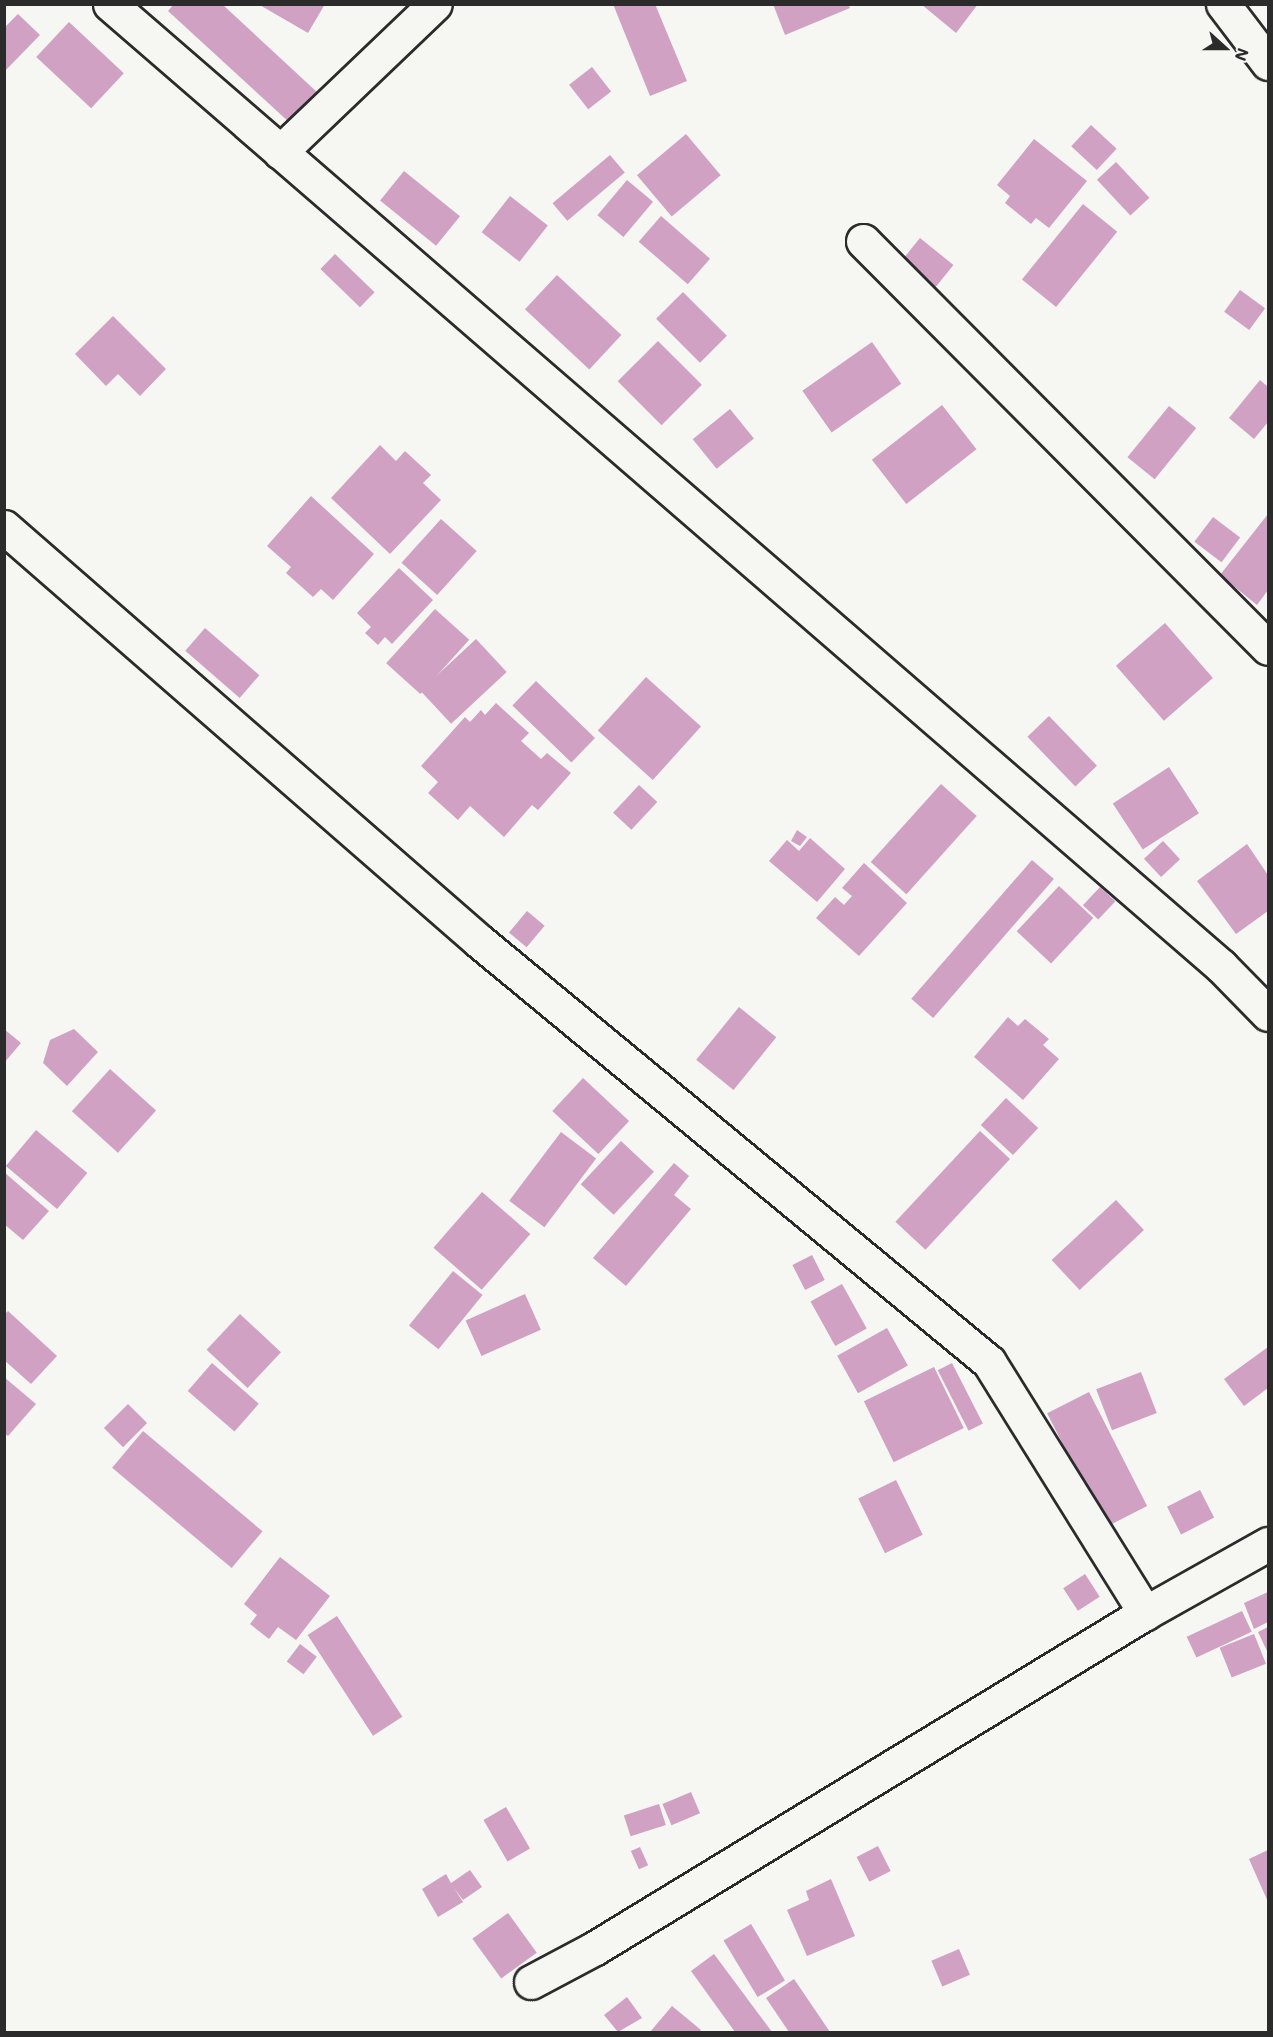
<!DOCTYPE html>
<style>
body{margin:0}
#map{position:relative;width:1273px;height:2037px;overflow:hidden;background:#f6f6f2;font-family:Mali,sans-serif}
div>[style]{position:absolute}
.building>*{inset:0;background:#d0a1c3;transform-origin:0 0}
.roads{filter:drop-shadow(2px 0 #2b2b2b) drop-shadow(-2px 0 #2b2b2b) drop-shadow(0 2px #2b2b2b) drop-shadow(0 -2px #2b2b2b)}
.minor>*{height:33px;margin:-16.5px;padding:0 16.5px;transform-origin:16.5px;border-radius:16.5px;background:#f6f6f2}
span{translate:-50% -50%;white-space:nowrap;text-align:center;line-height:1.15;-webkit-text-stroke:4.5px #f6f6f2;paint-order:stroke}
.frame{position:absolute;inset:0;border:6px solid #2b2b2b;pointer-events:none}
.north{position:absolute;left:1195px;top:18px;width:60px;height:60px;-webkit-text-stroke:4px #f6f6f2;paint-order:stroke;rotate:111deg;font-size:16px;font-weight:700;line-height:24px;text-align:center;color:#2b2b2b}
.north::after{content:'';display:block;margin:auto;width:21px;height:27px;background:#2b2b2b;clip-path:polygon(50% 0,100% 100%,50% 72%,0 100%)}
</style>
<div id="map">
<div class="building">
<i style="clip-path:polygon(174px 4px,222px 4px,318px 93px,290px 123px,168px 11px)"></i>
<i style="clip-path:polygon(258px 4px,325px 4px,308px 33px)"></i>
<i style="clip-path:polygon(613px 4px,655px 4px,687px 81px,650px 96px)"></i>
<i style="clip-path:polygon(773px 4px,848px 4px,850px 8px,785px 35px)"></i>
<i style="clip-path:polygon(921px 4px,978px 4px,956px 33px)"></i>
<i style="clip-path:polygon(18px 14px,40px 35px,4px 72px,4px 28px)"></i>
<i style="left:69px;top:22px;width:75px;height:48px;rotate:43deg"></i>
<i style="left:592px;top:67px;width:31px;height:29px;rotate:52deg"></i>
<i style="left:1091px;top:125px;width:35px;height:29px;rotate:43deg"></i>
<i style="left:686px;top:134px;width:54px;height:64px;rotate:50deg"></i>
<i style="clip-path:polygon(1034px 139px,1087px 181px,1049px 228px,1036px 218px,1031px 224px,1005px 203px,1010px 196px,997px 185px)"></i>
<i style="left:610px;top:155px;width:23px;height:75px;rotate:50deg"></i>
<i style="left:1116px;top:162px;width:49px;height:26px;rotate:47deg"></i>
<i style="left:404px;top:171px;width:72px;height:38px;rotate:39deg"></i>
<i style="left:627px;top:180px;width:34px;height:46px;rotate:40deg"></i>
<i style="left:510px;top:196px;width:48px;height:46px;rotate:38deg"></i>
<i style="left:1083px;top:204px;width:44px;height:97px;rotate:39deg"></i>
<i style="left:661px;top:216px;width:65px;height:34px;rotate:41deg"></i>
<i style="left:920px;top:238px;width:43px;height:31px;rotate:39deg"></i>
<i style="left:335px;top:254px;width:55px;height:21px;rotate:44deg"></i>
<i style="left:557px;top:275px;width:88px;height:47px;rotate:43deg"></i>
<i style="left:1240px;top:290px;width:31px;height:27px;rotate:36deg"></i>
<i style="left:683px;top:292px;width:62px;height:38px;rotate:45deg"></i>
<i style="clip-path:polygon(113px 316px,166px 369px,140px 396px,118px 374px,106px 386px,75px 354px)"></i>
<i style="left:658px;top:341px;width:62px;height:57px;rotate:45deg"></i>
<i style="left:872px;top:342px;width:51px;height:85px;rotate:55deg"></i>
<i style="clip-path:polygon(1260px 380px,1268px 387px,1268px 422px,1254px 439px,1229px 418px)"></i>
<i style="left:942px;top:405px;width:56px;height:89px;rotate:52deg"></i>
<i style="left:1169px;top:406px;width:35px;height:66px;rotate:39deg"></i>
<i style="left:730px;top:409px;width:38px;height:48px;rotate:51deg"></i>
<i style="clip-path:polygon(380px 445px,396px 461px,405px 451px,431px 475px,423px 483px,441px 500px,390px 554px,331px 498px)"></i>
<i style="clip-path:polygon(311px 496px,374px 554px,333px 600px,321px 589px,313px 597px,286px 573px,291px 567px,267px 546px)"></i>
<i style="clip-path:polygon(1268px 514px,1268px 590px,1257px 605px,1220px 575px)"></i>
<i style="left:1213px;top:517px;width:34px;height:31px;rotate:37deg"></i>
<i style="left:441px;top:519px;width:48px;height:59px;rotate:42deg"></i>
<i style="clip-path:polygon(399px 568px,433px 600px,392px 644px,385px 637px,378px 645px,365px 633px,371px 627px,357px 613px)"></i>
<i style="left:435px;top:609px;width:46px;height:73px;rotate:42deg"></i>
<i style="left:1165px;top:623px;width:73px;height:65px;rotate:49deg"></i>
<i style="left:205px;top:628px;width:72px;height:30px;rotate:41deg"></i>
<i style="left:476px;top:639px;width:45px;height:76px;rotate:47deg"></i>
<i style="left:646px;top:677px;width:74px;height:72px;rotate:42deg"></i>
<i style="left:536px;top:681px;width:82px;height:34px;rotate:44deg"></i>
<i style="clip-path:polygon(496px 703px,529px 733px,521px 741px,541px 759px,547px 753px,571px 773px,538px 810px,532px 805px,504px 837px,470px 806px,458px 820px,428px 793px,438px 782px,421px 766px,465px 717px,470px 722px,481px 710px,485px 715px)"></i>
<i style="left:1049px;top:716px;width:69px;height:30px;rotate:46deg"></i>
<i style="left:1169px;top:767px;width:55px;height:67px;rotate:57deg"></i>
<i style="left:941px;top:784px;width:48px;height:105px;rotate:42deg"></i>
<i style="left:639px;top:785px;width:25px;height:38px;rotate:43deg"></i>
<i style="clip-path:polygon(797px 830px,807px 837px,800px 846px,791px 841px)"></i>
<i style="clip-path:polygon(810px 838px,845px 869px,817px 902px,769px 861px,787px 840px,799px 851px)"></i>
<i style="left:1163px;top:841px;width:25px;height:26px;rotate:47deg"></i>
<i style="clip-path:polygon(1247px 844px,1268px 875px,1268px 911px,1236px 934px,1197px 881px)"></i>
<i style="left:1032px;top:860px;width:29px;height:184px;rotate:41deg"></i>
<i style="clip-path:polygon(864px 863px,907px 903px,859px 956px,816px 918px,835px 897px,844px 905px,852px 896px,842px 888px)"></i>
<i style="left:1059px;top:886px;width:47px;height:62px;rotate:43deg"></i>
<i style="left:1100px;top:887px;width:21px;height:25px;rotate:43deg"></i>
<i style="left:527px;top:911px;width:23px;height:28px;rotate:40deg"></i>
<i style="left:739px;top:1007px;width:48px;height:68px;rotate:39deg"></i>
<i style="clip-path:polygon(1008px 1017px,1018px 1026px,1025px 1019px,1049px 1039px,1043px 1045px,1059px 1059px,1023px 1100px,974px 1057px)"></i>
<i style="clip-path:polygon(4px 1029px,21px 1043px,4px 1063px)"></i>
<i style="clip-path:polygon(74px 1029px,98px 1052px,67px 1086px,43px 1063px,50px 1040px)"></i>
<i style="left:110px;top:1069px;width:62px;height:57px;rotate:42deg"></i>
<i style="left:583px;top:1078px;width:63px;height:45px;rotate:43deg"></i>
<i style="left:1006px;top:1098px;width:44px;height:37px;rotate:43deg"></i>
<i style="left:36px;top:1130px;width:67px;height:47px;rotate:40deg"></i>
<i style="left:980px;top:1131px;width:41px;height:124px;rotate:43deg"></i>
<i style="left:561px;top:1132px;width:44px;height:86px;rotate:37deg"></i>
<i style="left:621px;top:1141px;width:45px;height:59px;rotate:43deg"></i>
<i style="clip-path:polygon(674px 1163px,689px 1176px,674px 1195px,691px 1209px,626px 1286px,593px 1258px)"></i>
<i style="clip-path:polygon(4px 1172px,49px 1211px,23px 1240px,4px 1224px)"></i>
<i style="left:482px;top:1192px;width:64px;height:74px;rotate:41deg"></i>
<i style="left:1116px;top:1200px;width:41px;height:88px;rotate:47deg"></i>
<i style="left:812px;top:1255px;width:28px;height:22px;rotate:63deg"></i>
<i style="left:453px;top:1271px;width:38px;height:70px;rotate:39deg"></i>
<i style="left:842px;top:1284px;width:51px;height:36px;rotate:61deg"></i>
<i style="left:525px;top:1294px;width:39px;height:65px;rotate:66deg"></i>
<i style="clip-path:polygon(8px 1311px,57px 1356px,31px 1384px,4px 1360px,4px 1315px)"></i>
<i style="left:240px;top:1314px;width:56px;height:49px;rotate:43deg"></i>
<i style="left:887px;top:1328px;width:43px;height:57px;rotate:61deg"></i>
<i style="clip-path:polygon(1268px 1347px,1268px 1388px,1244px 1406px,1224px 1379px)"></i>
<i style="left:212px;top:1363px;width:62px;height:37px;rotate:41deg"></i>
<i style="left:952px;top:1363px;width:68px;height:16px;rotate:63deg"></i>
<i style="left:934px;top:1367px;width:68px;height:78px;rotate:64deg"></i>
<i style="left:1141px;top:1372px;width:44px;height:48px;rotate:69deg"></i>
<i style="clip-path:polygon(4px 1377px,36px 1404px,8px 1436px,4px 1433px)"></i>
<i style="left:1089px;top:1392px;width:128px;height:47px;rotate:63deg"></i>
<i style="left:128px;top:1404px;width:27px;height:34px;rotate:45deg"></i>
<i style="left:143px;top:1431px;width:156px;height:48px;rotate:40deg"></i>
<i style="left:896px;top:1480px;width:61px;height:42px;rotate:64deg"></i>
<i style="left:1200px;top:1490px;width:31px;height:37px;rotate:63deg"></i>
<i style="clip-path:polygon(280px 1557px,330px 1596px,296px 1640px,278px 1627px,269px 1639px,250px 1624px,257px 1615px,244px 1604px)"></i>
<i style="left:1085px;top:1574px;width:27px;height:26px;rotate:57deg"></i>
<i style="clip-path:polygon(1268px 1592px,1268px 1622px,1254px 1629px,1244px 1603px)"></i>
<i style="left:1242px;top:1611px;width:23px;height:61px;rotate:65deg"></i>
<i style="left:337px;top:1616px;width:120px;height:35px;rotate:57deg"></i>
<i style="clip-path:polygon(1268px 1627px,1268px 1653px,1258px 1632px)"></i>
<i style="left:1254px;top:1634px;width:32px;height:37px;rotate:68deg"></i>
<i style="left:300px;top:1644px;width:21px;height:22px;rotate:37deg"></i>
<i style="left:691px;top:1792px;width:23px;height:31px;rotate:67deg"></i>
<i style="left:659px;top:1804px;width:22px;height:37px;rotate:72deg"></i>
<i style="left:506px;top:1807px;width:48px;height:26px;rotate:60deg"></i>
<i style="left:878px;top:1846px;width:28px;height:24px;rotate:63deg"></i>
<i style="left:640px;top:1847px;width:20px;height:10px;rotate:66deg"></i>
<i style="clip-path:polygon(1268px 1850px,1268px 1902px,1249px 1859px)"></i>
<i style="clip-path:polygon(470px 1870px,482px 1887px,463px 1900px,454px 1888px,463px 1902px,438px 1917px,422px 1889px,446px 1874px,451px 1883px)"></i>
<i style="clip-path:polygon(831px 1879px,855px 1936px,807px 1956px,787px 1910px,809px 1900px,806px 1891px)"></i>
<i style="left:508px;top:1913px;width:49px;height:44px;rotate:54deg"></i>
<i style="left:751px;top:1924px;width:66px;height:32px;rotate:59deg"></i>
<i style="left:959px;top:1949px;width:28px;height:30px;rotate:67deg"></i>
<i style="clip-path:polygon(714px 1954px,772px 2032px,735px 2032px,691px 1971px)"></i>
<i style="clip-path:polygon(794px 1979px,830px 2032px,789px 2032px,766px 1998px)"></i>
<i style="clip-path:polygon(627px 1997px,642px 2018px,618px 2032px,604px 2015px)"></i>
<i style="clip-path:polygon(672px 2006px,701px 2030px,699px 2032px,650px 2032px)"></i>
</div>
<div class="roads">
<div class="minor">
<i style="left:110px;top:4px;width:1470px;rotate:40.89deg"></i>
<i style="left:1221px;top:966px;width:67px;rotate:45.6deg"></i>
<i style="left:1223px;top:4px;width:74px;rotate:52.7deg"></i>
<i style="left:280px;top:152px;width:214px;rotate:-43.7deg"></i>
<i style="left:863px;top:241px;width:574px;rotate:45.14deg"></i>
<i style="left:4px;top:527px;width:630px;rotate:41.07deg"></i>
<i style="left:479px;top:941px;width:661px;rotate:39.54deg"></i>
<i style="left:989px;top:1362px;width:296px;rotate:58.1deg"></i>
<i style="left:531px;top:1982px;width:72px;rotate:-28deg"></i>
<i style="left:595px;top:1948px;width:644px;rotate:-31.35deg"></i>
<i style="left:1145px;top:1613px;width:141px;rotate:-29.3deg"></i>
</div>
</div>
<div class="frame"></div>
<div class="north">N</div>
</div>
